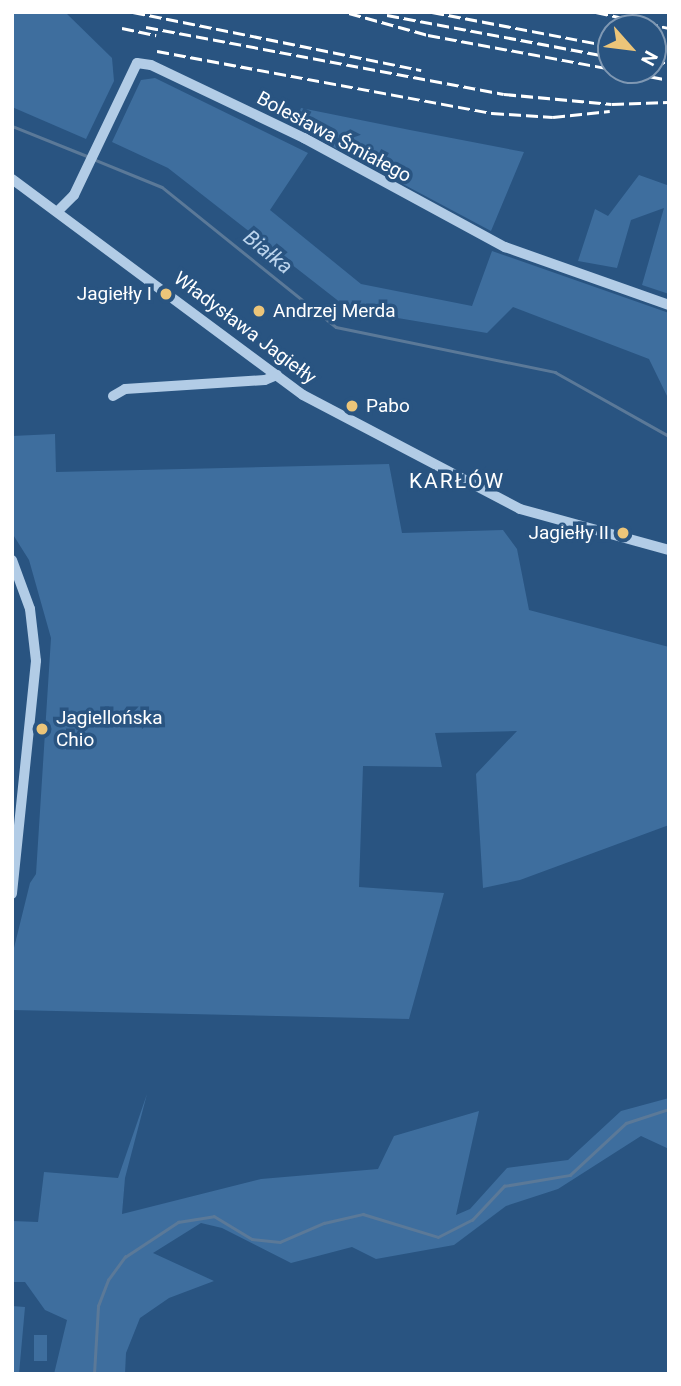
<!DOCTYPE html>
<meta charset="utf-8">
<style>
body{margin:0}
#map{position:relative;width:681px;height:1386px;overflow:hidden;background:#295481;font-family:Roboto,sans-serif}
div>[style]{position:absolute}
.green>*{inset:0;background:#3e6e9e;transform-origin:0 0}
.stream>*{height:2.5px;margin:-1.25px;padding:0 1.25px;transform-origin:1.25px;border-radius:1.25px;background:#5b7998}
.minor>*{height:10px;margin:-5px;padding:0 5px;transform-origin:5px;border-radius:5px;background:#b2cce6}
.rail>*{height:2.5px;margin-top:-1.25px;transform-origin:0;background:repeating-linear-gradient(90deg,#fff 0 12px,transparent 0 17px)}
.dots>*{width:19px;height:19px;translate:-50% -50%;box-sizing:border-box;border:4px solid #295481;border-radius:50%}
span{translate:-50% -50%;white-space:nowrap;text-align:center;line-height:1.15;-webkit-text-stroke:7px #295481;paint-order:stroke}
.street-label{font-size:19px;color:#fff}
.poi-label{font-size:19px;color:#fff}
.right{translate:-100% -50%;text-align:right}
.left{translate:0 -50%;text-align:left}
.water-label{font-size:21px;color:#bdd5ed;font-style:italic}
.neighbourhood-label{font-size:21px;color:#fff;letter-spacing:2px}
.frame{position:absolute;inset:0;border:14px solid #fff;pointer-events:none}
.north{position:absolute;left:597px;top:14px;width:70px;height:70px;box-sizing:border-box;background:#295481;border:2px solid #7f98b3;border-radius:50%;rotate:118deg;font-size:19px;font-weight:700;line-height:28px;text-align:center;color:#fff}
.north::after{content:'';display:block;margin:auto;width:24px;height:32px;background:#ecc579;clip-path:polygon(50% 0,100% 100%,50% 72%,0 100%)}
</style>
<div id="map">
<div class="green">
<i style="clip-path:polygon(12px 12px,65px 12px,112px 58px,114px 81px,86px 139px,12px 107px)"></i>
<i style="clip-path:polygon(155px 78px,308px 153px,270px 210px,361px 284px,472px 306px,492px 251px,669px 313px,669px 400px,649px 359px,513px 307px,487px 333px,350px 310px,168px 168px,112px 142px,141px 80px)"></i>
<i style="clip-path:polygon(301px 108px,410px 130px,524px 152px,491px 231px,294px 126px)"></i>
<i style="clip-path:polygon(669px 133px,669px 294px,642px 285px,664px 208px,631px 220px,617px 268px,578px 261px,595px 209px,608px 216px,639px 175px,667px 185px)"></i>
<i style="clip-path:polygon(55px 434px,56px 472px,389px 464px,402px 533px,503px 530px,517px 549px,529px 610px,669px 647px,669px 825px,520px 880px,483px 888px,476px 774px,517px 731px,435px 733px,442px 767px,363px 766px,359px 887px,444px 893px,409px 1019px,12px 1010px,12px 956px,30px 883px,36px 874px,51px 638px,29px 560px,12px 533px,12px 436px)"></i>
<i style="clip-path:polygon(147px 1094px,125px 1178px,122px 1214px,261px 1179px,378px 1169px,394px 1136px,479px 1111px,456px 1215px,470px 1209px,507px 1168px,568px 1160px,621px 1111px,669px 1098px,669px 1149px,641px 1136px,558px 1189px,506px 1206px,454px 1245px,376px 1259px,352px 1247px,291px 1263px,222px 1228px,201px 1223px,153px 1253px,214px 1281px,169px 1298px,140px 1318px,126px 1353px,125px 1374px,54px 1374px,67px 1320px,45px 1310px,25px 1282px,12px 1282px,12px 1221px,38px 1222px,44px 1172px,118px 1178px)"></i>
<i style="clip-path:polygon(12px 1306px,25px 1307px,19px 1374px,12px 1374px)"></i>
<i style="left:34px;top:1335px;width:13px;height:26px"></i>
</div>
<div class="stream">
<i style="left:12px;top:126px;width:81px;rotate:21.8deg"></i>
<i style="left:93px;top:159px;width:74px;rotate:22.1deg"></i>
<i style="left:162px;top:187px;width:223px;rotate:38.8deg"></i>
<i style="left:336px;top:327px;width:224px;rotate:11.6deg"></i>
<i style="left:555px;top:372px;width:131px;rotate:29.3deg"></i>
<i style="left:94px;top:1374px;width:68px;rotate:-86.6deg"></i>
<i style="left:98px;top:1306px;width:28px;rotate:-69deg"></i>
<i style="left:108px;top:1280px;width:29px;rotate:-54deg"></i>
<i style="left:125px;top:1257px;width:64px;rotate:-33.4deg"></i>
<i style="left:178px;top:1222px;width:36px;rotate:-9deg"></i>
<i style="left:214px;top:1216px;width:44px;rotate:31.2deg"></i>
<i style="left:252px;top:1239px;width:28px;rotate:6deg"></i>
<i style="left:280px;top:1242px;width:48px;rotate:-23.4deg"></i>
<i style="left:324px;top:1223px;width:40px;rotate:-13deg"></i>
<i style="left:363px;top:1214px;width:78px;rotate:17deg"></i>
<i style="left:438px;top:1237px;width:38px;rotate:-27deg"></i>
<i style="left:472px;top:1220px;width:47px;rotate:-46.7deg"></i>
<i style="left:504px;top:1186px;width:67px;rotate:-9.5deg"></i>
<i style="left:570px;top:1175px;width:76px;rotate:-42.9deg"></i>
<i style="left:626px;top:1123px;width:45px;rotate:-18deg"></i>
</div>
<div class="minor">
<i style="left:12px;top:179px;width:362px;rotate:36.6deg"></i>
<i style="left:303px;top:395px;width:245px;rotate:27.7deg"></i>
<i style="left:520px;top:509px;width:155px;rotate:15.4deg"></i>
<i style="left:59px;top:210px;width:21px;rotate:-45deg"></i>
<i style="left:74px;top:195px;width:146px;rotate:-64.5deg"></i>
<i style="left:137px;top:63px;width:14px;rotate:8deg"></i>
<i style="left:151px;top:65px;width:170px;rotate:25.5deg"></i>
<i style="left:304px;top:138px;width:229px;rotate:28.5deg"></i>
<i style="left:505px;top:247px;width:174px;rotate:19.5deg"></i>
<i style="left:113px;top:396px;width:14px;rotate:-30deg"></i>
<i style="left:125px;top:389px;width:140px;rotate:-3.7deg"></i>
<i style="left:265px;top:380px;width:13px;rotate:-23deg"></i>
<i style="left:12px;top:560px;width:52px;rotate:69.8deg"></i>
<i style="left:30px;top:609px;width:52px;rotate:83.4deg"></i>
<i style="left:36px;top:661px;width:234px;rotate:95.9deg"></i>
</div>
<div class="rail">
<i style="left:133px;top:12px;width:294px;rotate:11.4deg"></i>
<i style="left:432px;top:12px;width:182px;rotate:10.8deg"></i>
<i style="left:596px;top:12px;width:75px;rotate:12.4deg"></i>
<i style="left:349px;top:13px;width:82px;rotate:15.6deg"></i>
<i style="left:428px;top:35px;width:186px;rotate:10.5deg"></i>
<i style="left:387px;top:15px;width:228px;rotate:10.6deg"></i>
<i style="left:146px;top:27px;width:364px;rotate:10.6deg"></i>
<i style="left:504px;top:94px;width:108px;rotate:5.3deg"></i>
<i style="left:612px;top:104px;width:56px;rotate:-2deg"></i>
<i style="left:122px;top:28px;width:35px;rotate:12deg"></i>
<i style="left:653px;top:48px;width:16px;rotate:11deg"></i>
<i style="left:157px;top:51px;width:341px;rotate:10.5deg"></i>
<i style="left:492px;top:113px;width:61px;rotate:3.8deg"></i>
<i style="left:553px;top:117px;width:57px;rotate:-6deg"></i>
<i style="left:653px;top:60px;width:16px;rotate:14deg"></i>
<i style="left:617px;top:70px;width:53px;rotate:10.9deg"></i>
</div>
<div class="dots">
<i style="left:166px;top:294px;background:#ecc579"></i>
<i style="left:259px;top:311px;background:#ecc579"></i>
<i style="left:352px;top:406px;background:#ecc579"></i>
<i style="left:623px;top:533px;background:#ecc579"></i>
<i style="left:42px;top:729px;background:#ecc579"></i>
</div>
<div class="street-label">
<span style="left:334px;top:137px;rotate:28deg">Bolesława Śmiałego</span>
<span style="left:245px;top:328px;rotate:37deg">Władysława Jagiełły</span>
</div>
<div class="poi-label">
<span class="right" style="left:152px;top:294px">Jagiełły I</span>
<span class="left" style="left:273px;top:311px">Andrzej Merda</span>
<span class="left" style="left:366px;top:406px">Pabo</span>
<span class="right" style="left:609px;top:533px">Jagiełły II</span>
<span class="left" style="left:56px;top:729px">Jagiellońska<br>Chio</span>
</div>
<div class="water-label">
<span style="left:268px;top:252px;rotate:39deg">Białka</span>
</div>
<div class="neighbourhood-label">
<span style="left:457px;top:481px">KARŁÓW</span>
</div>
<div class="frame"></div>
<div class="north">N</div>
</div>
